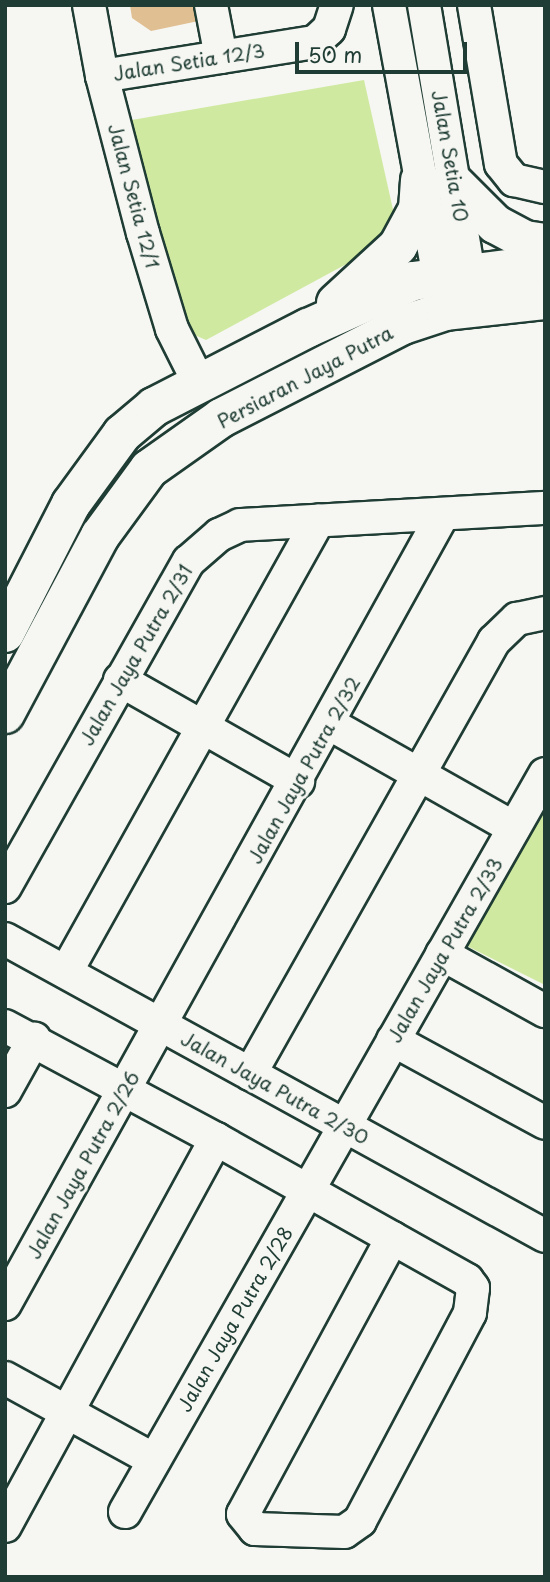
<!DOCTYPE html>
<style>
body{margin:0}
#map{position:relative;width:550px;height:1582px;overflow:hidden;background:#f6f6f2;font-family:"Playpen Sans",sans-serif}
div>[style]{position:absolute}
.green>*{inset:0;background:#cfeaa0}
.building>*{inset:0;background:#e0bf92}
.roads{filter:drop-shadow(2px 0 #1f3d34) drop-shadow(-2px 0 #1f3d34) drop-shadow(0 2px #1f3d34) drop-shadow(0 -2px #1f3d34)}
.minor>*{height:32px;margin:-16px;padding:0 16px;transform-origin:16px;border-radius:16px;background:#f6f6f2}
.major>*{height:38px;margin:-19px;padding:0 19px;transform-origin:19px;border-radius:19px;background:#f6f6f2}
span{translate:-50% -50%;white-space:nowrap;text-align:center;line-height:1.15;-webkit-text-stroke:6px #f6f6f2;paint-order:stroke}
.street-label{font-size:19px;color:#1f3d34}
.frame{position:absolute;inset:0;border:7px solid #1f3d34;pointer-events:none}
.scale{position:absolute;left:295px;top:42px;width:172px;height:32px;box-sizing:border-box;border:4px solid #1f3d34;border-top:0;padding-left:9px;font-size:21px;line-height:24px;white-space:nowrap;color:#1f3d34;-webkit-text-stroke:5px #f6f6f2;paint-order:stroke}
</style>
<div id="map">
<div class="green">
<i style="clip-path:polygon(364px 80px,394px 214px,382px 239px,365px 254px,206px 340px,181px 329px,126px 121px)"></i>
<i style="clip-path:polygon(545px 808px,545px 985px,465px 945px)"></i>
</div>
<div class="building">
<i style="clip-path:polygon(130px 5px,205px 5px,208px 19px,151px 31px,132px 18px)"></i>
</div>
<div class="roads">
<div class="minor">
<i style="left:89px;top:5px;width:72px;rotate:79.6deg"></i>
<i style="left:102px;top:76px;width:162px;rotate:75.4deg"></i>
<i style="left:143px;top:233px;width:100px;rotate:73.2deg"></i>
<i style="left:172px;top:329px;width:58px;rotate:63.4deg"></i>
<i style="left:211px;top:5px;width:53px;rotate:79.1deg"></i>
<i style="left:389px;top:5px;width:299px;rotate:79.6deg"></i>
<i style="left:424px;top:5px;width:296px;rotate:80.5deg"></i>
<i style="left:474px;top:5px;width:161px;rotate:80.4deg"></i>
<i style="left:501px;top:164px;width:21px;rotate:51deg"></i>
<i style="left:514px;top:180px;width:32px;rotate:13deg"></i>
<i style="left:102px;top:76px;width:216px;rotate:-9.1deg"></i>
<i style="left:315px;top:42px;width:19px;rotate:-43deg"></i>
<i style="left:329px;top:29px;width:25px;rotate:-72deg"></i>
<i style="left:120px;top:680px;width:205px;rotate:29.6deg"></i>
<i style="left:330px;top:724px;width:211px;rotate:29.5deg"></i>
<i style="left:5px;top:887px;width:374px;rotate:-60.6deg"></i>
<i style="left:189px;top:561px;width:40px;rotate:-41deg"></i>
<i style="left:219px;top:535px;width:23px;rotate:-25deg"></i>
<i style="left:240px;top:525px;width:305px;rotate:-3.2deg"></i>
<i style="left:5px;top:939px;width:616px;rotate:28.81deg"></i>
<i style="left:442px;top:954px;width:118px;rotate:29deg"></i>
<i style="left:66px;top:972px;width:517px;rotate:-60.81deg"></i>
<i style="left:5px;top:1026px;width:239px;rotate:28.2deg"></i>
<i style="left:216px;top:1139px;width:288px;rotate:29.3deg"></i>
<i style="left:467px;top:1280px;width:10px;rotate:53deg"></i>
<i style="left:473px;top:1288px;width:25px;rotate:97deg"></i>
<i style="left:470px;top:1313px;width:235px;rotate:117.9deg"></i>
<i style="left:360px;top:1521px;width:19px;rotate:145deg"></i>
<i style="left:344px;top:1532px;width:89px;rotate:-178.1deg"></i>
<i style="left:255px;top:1529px;width:19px;rotate:-129deg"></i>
<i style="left:243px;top:1514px;width:314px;rotate:-61.6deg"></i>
<i style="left:393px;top:1040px;width:173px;rotate:28.6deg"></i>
<i style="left:250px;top:1074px;width:497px;rotate:-60.6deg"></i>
<i style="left:494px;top:641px;width:32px;rotate:-44deg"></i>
<i style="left:517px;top:619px;width:29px;rotate:-12deg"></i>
<i style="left:5px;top:1091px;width:60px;rotate:-60.9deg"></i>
<i style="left:5px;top:1304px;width:903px;rotate:-60.99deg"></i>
<i style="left:5px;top:1378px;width:170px;rotate:28.8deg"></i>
<i style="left:125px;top:1512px;width:849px;rotate:-60.36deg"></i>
<i style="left:5px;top:1526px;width:441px;rotate:-61.4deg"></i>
</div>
<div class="major">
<i style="left:455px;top:184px;width:57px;rotate:45deg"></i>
<i style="left:495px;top:224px;width:34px;rotate:28deg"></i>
<i style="left:525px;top:240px;width:20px;rotate:9deg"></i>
<i style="left:336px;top:303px;width:84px;rotate:-42.6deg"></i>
<i style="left:398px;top:246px;width:42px;rotate:-61.6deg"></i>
<i style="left:418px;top:209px;width:29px;rotate:-86deg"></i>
<i style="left:5px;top:633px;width:145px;rotate:-62.9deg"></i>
<i style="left:71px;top:504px;width:87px;rotate:-53.9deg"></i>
<i style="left:122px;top:434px;width:42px;rotate:-40.2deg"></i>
<i style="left:154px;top:407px;width:173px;rotate:-27.2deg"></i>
<i style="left:308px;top:328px;width:115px;rotate:-24.1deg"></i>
<i style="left:413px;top:281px;width:133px;rotate:-7.3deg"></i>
<i style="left:5px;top:714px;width:202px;rotate:-61.9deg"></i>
<i style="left:100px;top:536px;width:83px;rotate:-53.8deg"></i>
<i style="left:149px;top:469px;width:88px;rotate:-35.3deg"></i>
<i style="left:221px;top:418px;width:204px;rotate:-27.1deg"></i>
<i style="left:403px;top:325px;width:44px;rotate:-18.4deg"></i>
<i style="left:445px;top:311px;width:101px;rotate:-6.3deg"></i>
</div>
</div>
<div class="street-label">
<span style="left:189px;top:62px;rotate:-9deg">Jalan Setia 12/3</span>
<span style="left:450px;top:156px;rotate:80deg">Jalan Setia 10</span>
<span style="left:134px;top:196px;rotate:75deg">Jalan Setia 12/1</span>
<span style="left:305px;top:377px;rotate:-28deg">Persiaran Jaya Putra</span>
<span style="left:136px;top:655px;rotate:-60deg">Jalan Jaya Putra 2/31</span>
<span style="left:304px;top:770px;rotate:-61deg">Jalan Jaya Putra 2/32</span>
<span style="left:445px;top:950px;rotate:-60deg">Jalan Jaya Putra 2/33</span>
<span style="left:275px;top:1088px;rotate:29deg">Jalan Jaya Putra 2/30</span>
<span style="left:83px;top:1165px;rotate:-61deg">Jalan Jaya Putra 2/26</span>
<span style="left:235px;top:1319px;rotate:-60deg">Jalan Jaya Putra 2/28</span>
</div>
<div class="frame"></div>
<div class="scale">50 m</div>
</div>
